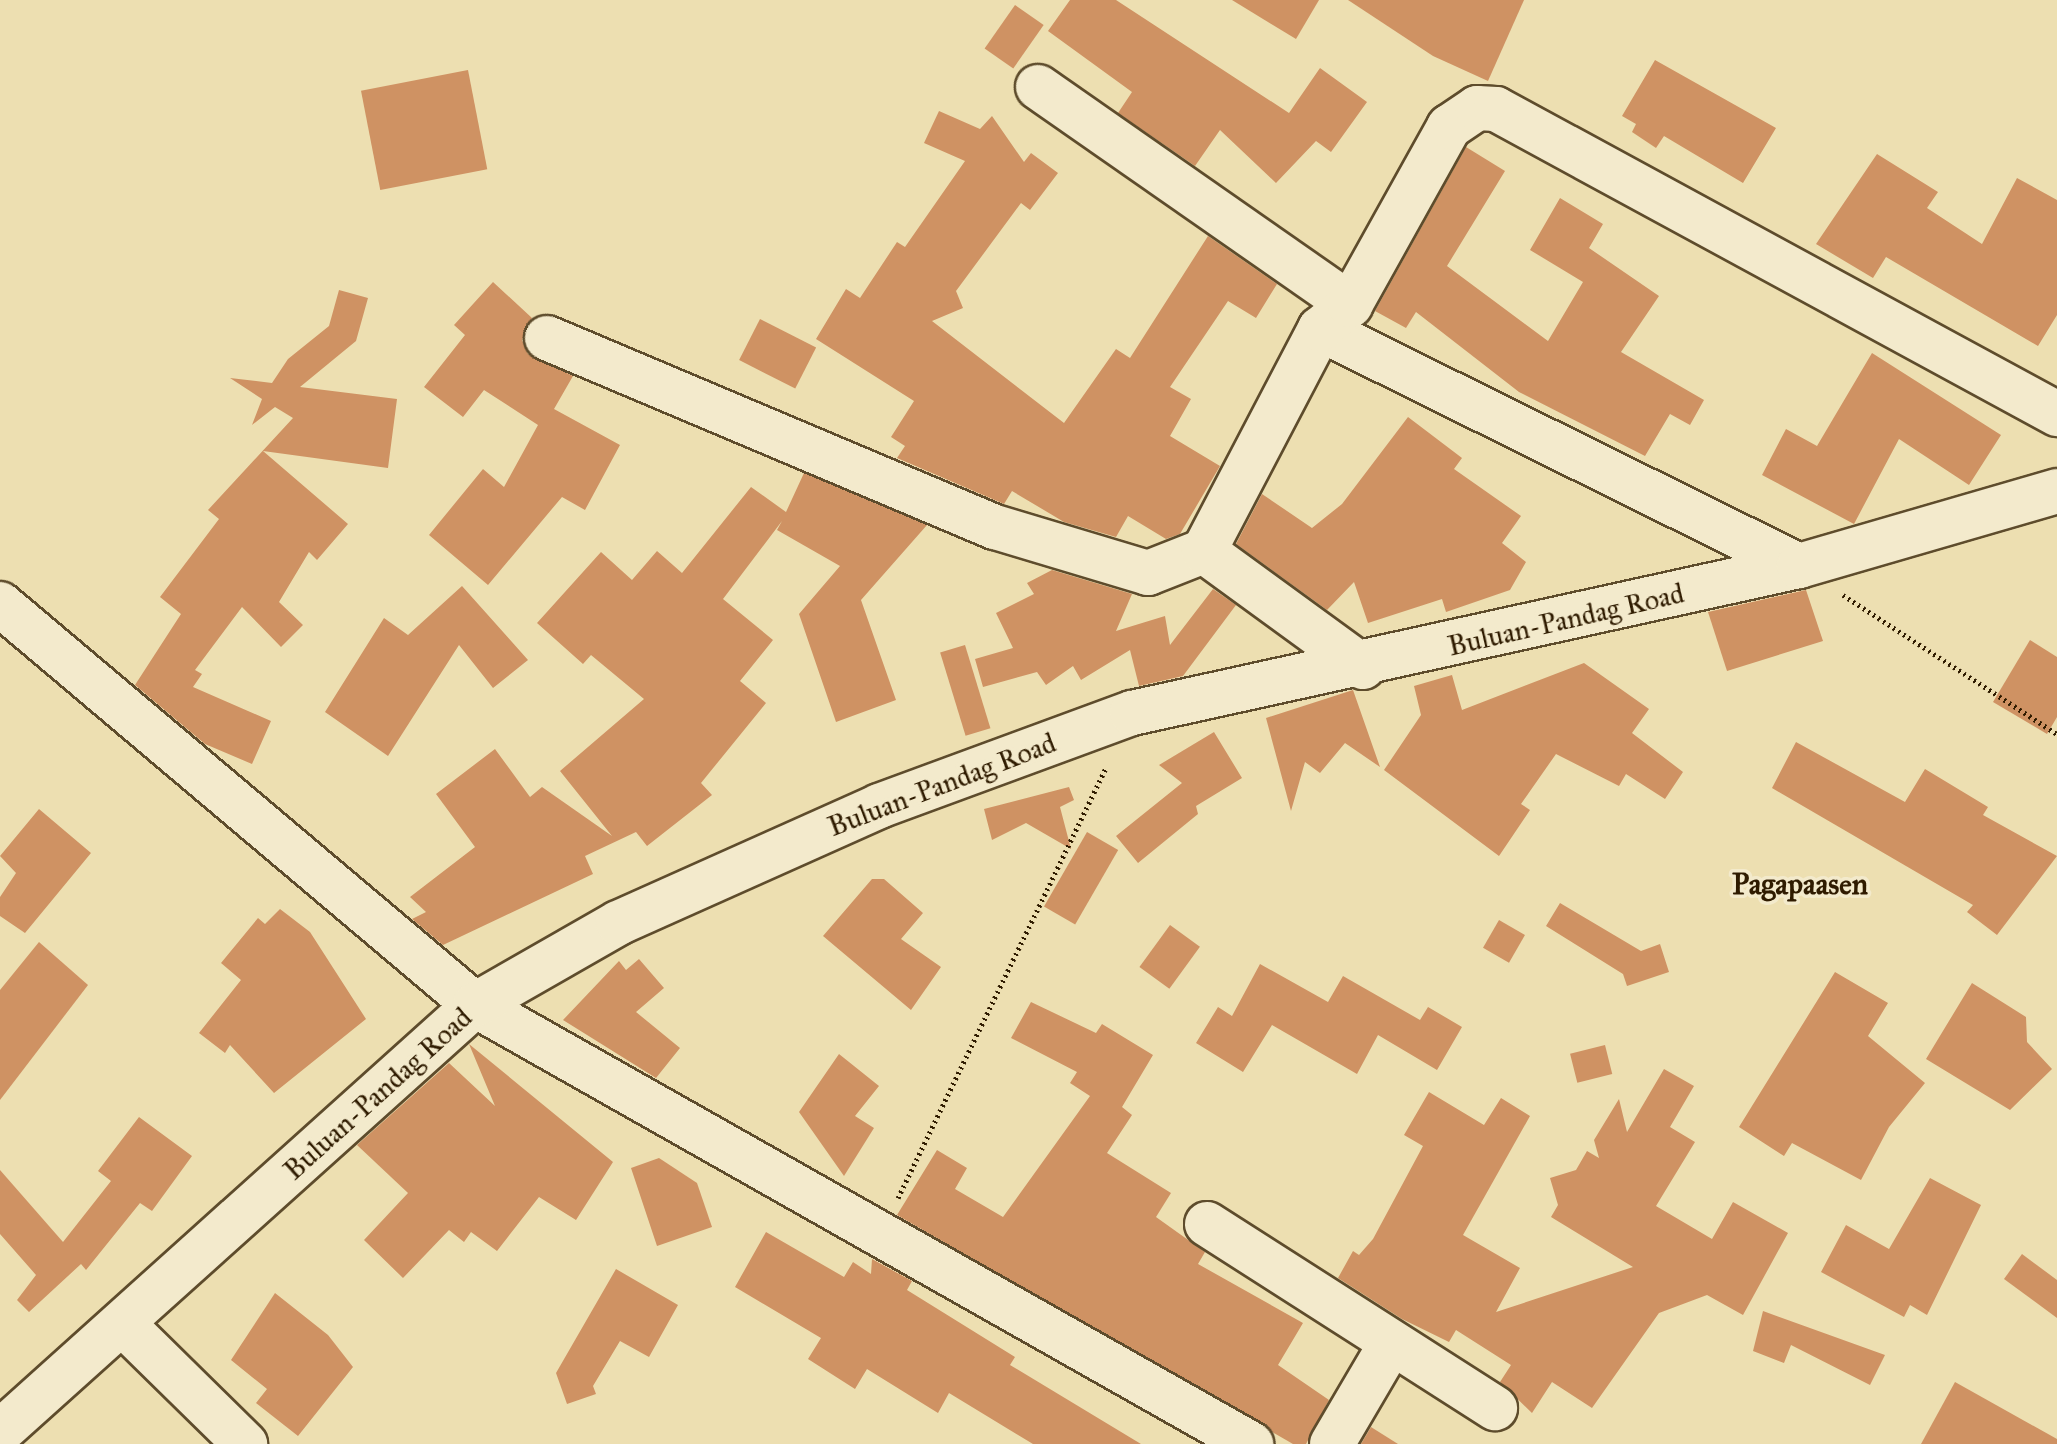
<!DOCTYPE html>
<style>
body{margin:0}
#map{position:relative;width:2057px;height:1444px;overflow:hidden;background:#eddfb1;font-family:"IM FELL Great Primer",serif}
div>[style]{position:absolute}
.building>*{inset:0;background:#cf9263;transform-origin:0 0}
.path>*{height:5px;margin-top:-2.5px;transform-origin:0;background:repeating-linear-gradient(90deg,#2f1b00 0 2px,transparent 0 6px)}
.roads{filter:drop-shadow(2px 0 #5e4c2c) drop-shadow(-2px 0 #5e4c2c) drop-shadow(0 2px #5e4c2c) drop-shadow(0 -2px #5e4c2c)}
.street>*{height:44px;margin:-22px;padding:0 22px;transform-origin:22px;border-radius:22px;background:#f3eacc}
.secondary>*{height:44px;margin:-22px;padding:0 22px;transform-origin:22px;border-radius:22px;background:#f3eacc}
span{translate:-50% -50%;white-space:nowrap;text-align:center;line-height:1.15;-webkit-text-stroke:7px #f3eacc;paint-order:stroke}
.street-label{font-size:28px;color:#2f1b00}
.neighbourhood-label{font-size:30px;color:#2f1b00;font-weight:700}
</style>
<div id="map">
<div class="building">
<i style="clip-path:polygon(1070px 0,1116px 0,1289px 113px,1320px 68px,1367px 102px,1331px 152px,1316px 141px,1276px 183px,1220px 130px,1195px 166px,1118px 113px,1132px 92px,1048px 31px)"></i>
<i style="clip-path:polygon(1232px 0,1319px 0,1296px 39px)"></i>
<i style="clip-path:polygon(1348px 0,1524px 0,1488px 81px,1433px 56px)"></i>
<i style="left:1015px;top:5px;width:35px;height:53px;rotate:35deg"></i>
<i style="clip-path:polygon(1655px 60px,1776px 128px,1743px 183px,1664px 136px,1656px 148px,1632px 132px,1636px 124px,1622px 116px)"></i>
<i style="left:468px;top:70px;width:101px;height:109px;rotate:79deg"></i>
<i style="clip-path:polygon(939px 111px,980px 129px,992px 116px,1024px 162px,1031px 153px,1058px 173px,1030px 210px,1021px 203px,956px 291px,963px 308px,932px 321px,1064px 423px,1116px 349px,1130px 358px,1208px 236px,1277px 284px,1256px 318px,1228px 301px,1170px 387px,1191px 399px,1170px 436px,1220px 466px,1180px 534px,1166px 539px,1128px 516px,1116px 537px,1064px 522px,1012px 491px,1004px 504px,897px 458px,905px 446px,891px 437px,914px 401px,816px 339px,846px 289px,860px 298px,897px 242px,905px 247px,965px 161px,924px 143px)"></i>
<i style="clip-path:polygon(1466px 147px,1505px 171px,1447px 266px,1548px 341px,1583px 282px,1530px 250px,1560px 198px,1603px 224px,1589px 248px,1659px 296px,1621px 352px,1704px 400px,1690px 425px,1670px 414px,1645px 456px,1519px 392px,1416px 312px,1406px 328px,1375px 311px)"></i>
<i style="clip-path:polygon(1877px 154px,1938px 192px,1927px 208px,1982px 244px,2017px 178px,2057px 200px,2057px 315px,2038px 346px,1886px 257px,1873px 278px,1816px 244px)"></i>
<i style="clip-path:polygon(493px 282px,532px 318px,522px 340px,528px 354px,573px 376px,554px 409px,620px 445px,585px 510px,562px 497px,488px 585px,429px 535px,483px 469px,504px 487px,538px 425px,484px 390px,463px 417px,424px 387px,465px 335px,454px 325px)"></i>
<i style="clip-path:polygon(339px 290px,368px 298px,356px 341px,300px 387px,397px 399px,388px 468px,263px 451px,348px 524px,317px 560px,309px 552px,279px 602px,303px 625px,281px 647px,242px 607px,195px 670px,202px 674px,193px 687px,271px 721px,252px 764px,205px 744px,135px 685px,181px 614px,160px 597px,219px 519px,208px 510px,293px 418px,275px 407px,252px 425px,262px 399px,230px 378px,272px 383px,288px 359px,329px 326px)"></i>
<i style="left:760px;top:319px;width:63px;height:46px;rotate:27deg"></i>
<i style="clip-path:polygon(1872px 353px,2001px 435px,1969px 485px,1899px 439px,1854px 524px,1762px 475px,1786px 429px,1817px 446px)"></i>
<i style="clip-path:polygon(1408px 417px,1462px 458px,1454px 469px,1521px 516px,1502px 543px,1526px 562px,1510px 590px,1446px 612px,1442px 599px,1368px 623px,1354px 582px,1327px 610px,1236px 544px,1262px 494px,1312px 528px,1342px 504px)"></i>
<i style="clip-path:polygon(804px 473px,927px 525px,861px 600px,896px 700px,836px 722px,799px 614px,840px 566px,777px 530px,782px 521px,723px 599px,773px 640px,740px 681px,766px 703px,701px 783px,712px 795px,647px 846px,636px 832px,585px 856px,593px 874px,443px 945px,412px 919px,426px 912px,410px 897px,475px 847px,436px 794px,495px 749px,530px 797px,542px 787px,612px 836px,560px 771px,644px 699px,591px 655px,583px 664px,537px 623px,601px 552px,632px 580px,657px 551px,682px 573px,751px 487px,786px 512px)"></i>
<i style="clip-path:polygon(1052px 570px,1132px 594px,1116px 631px,1165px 616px,1170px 645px,1213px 589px,1236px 605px,1183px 676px,1139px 686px,1130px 650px,1081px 680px,1073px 666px,1046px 685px,1037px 672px,983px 687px,975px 659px,1013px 648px,996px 613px,1034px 594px,1027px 583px)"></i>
<i style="clip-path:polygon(462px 586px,528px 660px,493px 688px,459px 645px,388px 756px,325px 712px,384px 618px,408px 635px)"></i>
<i style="clip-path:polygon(1806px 590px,1823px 641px,1727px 671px,1708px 612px)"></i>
<i style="clip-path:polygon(2030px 640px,2057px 657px,2057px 717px,2047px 734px,1993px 702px)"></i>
<i style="left:965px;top:645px;width:87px;height:26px;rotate:73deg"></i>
<i style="clip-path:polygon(1584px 663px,1649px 709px,1632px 733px,1683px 772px,1665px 799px,1626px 774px,1619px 786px,1556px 754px,1521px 804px,1530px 810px,1499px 856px,1384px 770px,1421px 715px,1414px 686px,1452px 675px,1462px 710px)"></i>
<i style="clip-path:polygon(1353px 690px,1380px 767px,1345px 743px,1320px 773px,1305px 762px,1291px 811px,1266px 718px)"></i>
<i style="clip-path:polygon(1214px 732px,1242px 778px,1196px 806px,1198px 814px,1138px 863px,1116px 836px,1182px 783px,1159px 765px)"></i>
<i style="clip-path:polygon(1796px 742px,1905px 802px,1925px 769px,1988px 807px,1983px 815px,2057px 856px,1997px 935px,1967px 912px,1973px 905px,1772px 788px)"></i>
<i style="clip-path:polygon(1069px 787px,1074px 800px,1060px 807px,1071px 849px,1026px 823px,992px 840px,984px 809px)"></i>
<i style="clip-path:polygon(39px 809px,91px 853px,25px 933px,0 916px,0 897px,16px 873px,0 856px)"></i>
<i style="left:1087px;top:832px;width:36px;height:86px;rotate:30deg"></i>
<i style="clip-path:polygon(872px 879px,884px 879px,923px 913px,901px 939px,941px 967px,911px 1010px,823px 936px)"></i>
<i style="clip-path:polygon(1560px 903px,1641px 951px,1660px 944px,1669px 972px,1627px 986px,1623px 974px,1546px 926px)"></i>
<i style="clip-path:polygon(280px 909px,310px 932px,366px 1019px,274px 1093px,230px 1045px,225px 1053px,199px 1033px,241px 980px,221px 963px,258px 918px,265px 924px)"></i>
<i style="left:1499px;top:920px;width:30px;height:32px;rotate:30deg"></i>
<i style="left:1170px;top:925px;width:37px;height:52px;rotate:36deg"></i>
<i style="clip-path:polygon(39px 942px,88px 985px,0 1100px,0 990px)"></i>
<i style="clip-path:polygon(639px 959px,664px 988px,636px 1012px,680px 1048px,656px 1078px,563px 1020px,619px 961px,626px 970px)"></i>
<i style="clip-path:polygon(1260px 964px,1328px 1002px,1343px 976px,1420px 1020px,1428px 1007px,1462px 1027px,1437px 1070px,1378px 1035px,1357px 1074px,1272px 1025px,1243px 1072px,1196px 1043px,1218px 1007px,1232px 1016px)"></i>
<i style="clip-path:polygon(1835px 972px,1888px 1003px,1868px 1036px,1925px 1083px,1889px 1127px,1861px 1180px,1792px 1143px,1784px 1156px,1739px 1127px)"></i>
<i style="clip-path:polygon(1972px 983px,2026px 1017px,2027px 1042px,2052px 1069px,2010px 1110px,1926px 1059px)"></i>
<i style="clip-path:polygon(1031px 1002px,1096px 1033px,1102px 1024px,1153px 1055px,1122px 1107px,1132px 1115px,1107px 1153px,1171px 1193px,1156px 1217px,1205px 1252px,1198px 1264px,1303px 1323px,1278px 1365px,1329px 1400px,1306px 1444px,1293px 1444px,897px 1215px,937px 1150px,967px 1168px,955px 1189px,1003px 1217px,1090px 1096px,1070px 1083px,1077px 1072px,1011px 1038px)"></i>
<i style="clip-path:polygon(469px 1044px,613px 1162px,576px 1220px,539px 1197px,497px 1251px,471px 1232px,464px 1242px,449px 1230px,403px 1278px,364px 1240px,408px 1193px,357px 1145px,449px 1063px,495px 1106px)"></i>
<i style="left:1605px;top:1045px;width:30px;height:36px;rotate:76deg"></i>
<i style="clip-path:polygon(839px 1054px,879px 1086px,855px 1116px,874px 1128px,844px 1176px,799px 1112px)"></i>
<i style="clip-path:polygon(1664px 1069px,1694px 1086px,1670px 1127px,1695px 1142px,1656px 1206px,1712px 1239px,1733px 1202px,1788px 1233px,1743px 1315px,1707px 1295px,1659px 1313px,1592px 1408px,1552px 1382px,1532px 1413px,1500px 1382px,1511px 1365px,1456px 1330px,1449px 1342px,1402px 1319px,1338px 1278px,1353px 1251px,1359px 1255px,1373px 1239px,1423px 1146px,1404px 1135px,1429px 1092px,1484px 1125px,1501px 1098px,1530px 1116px,1463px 1235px,1520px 1268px,1496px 1312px,1633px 1267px,1551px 1217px,1558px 1205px,1550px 1178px,1576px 1170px,1587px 1151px,1599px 1158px,1594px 1140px,1619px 1099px,1627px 1132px)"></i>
<i style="clip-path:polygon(139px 1117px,192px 1156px,152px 1211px,140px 1203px,86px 1270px,81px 1264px,29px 1312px,17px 1300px,36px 1275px,0 1234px,0 1170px,63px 1242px,111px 1181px,98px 1171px)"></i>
<i style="clip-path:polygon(659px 1158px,697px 1183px,712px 1227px,657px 1246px,631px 1168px)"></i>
<i style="clip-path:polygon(1930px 1178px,1981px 1205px,1927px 1315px,1910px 1305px,1904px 1317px,1821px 1272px,1846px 1225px,1889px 1249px)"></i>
<i style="clip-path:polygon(766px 1232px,844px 1277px,853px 1262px,871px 1274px,872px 1259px,912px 1281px,907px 1290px,1015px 1357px,1010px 1365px,1141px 1444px,1033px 1444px,949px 1393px,938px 1413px,867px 1369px,855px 1389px,808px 1359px,821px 1338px,735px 1287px)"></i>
<i style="clip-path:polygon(2022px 1254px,2057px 1280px,2057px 1318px,2004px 1279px)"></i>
<i style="clip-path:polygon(616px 1269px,678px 1305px,649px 1357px,620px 1341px,593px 1386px,596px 1394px,567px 1404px,556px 1373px)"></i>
<i style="clip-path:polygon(275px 1293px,328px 1335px,353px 1367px,298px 1436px,256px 1403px,267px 1389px,231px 1360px)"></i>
<i style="clip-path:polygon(1763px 1311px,1885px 1355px,1870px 1385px,1791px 1345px,1784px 1363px,1753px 1351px)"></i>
<i style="clip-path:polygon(1955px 1382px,2057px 1439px,2057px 1444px,1921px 1444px)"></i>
<i style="clip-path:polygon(1371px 1427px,1398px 1444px,1361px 1444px)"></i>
</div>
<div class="path">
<i style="left:1843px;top:595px;width:255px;rotate:33deg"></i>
<i style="left:898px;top:1198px;width:478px;rotate:-64.2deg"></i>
</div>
<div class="roads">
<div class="street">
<i style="left:1038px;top:87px;width:381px;rotate:34.9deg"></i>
<i style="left:1320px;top:329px;width:534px;rotate:26.33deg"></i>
<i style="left:547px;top:338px;width:486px;rotate:22.9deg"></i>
<i style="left:995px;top:527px;width:160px;rotate:16.7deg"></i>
<i style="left:1148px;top:573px;width:60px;rotate:-21.4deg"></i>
<i style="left:0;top:604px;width:622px;rotate:40.17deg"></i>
<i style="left:475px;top:1005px;width:892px;rotate:29.5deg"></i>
<i style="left:1363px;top:667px;width:197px;rotate:-143.9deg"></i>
<i style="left:1204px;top:551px;width:250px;rotate:-62.4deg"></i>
<i style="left:1320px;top:329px;width:38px;rotate:-39deg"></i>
<i style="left:1350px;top:305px;width:204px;rotate:-60.9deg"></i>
<i style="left:1449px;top:127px;width:34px;rotate:-34deg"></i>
<i style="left:1477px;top:108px;width:19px;rotate:3deg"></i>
<i style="left:1496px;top:109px;width:639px;rotate:28.53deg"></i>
<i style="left:1207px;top:1224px;width:342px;rotate:32.6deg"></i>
<i style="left:124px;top:1325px;width:170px;rotate:44.5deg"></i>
<i style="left:1332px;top:1444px;width:115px;rotate:-59.6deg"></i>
</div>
<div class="secondary">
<i style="left:0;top:1432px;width:639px;rotate:-41.95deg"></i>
<i style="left:475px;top:1005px;width:165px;rotate:-29.8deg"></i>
<i style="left:618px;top:923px;width:286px;rotate:-24.1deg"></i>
<i style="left:879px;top:806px;width:270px;rotate:-20.2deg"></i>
<i style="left:1132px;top:713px;width:683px;rotate:-12.43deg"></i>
<i style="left:1799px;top:566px;width:269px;rotate:-16.2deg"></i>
</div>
</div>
<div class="street-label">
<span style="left:1566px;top:620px;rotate:-13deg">Buluan-Pandag Road</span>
<span style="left:942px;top:785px;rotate:-21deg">Buluan-Pandag Road</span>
<span style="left:378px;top:1094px;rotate:-42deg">Buluan-Pandag Road</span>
</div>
<div class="neighbourhood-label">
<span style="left:1800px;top:884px">Pagapaasen</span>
</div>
</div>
